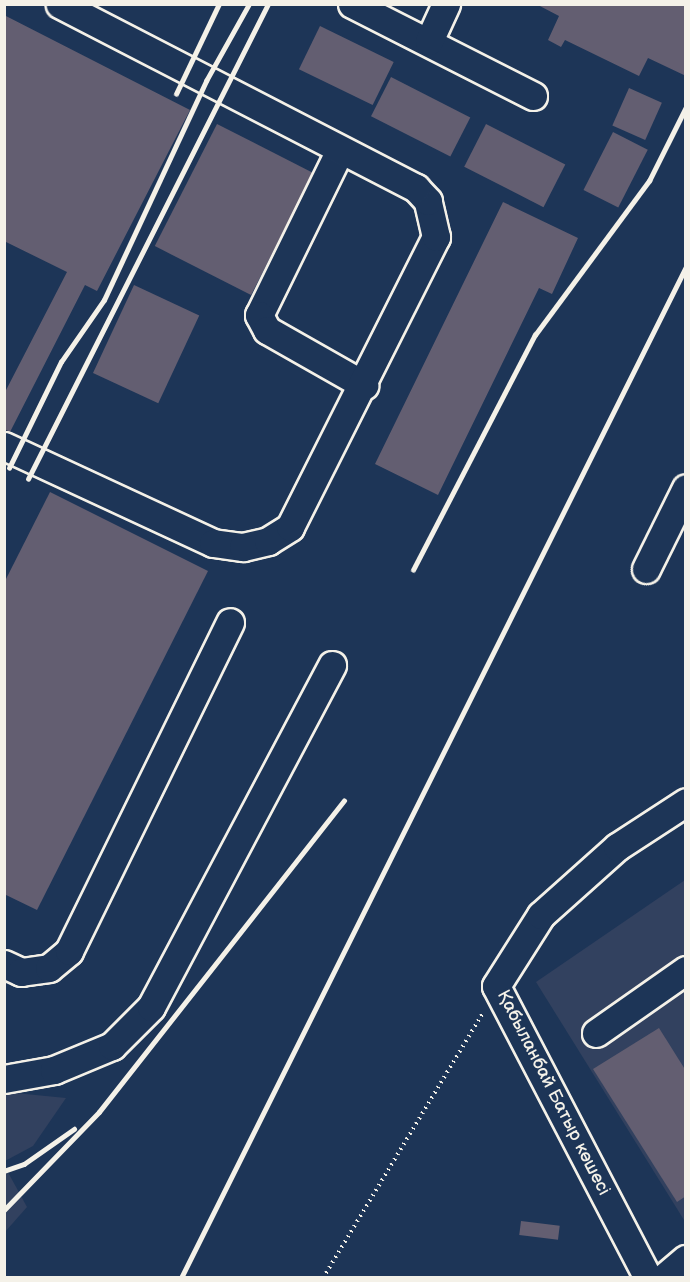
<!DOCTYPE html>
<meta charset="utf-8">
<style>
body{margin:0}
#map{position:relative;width:690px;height:1282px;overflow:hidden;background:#1d3557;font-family:"Balsamiq Sans",sans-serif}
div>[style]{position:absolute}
.built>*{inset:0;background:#32415f}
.building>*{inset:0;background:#635e71;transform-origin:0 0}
.path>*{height:4px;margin-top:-2px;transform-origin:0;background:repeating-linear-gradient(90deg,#f4f1e8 0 1.5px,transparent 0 6px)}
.roads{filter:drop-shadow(2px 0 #f4f1e8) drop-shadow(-2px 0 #f4f1e8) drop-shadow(0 2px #f4f1e8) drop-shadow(0 -2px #f4f1e8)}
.minor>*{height:27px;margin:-13.5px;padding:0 13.5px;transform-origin:13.5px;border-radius:13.5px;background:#1d3557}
.rail>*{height:4.5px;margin:-2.25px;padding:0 2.25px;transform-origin:2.25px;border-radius:2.25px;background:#f4f1e8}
span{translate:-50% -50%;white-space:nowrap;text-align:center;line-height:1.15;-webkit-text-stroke:4.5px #1d3557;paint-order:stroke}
.street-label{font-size:18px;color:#f4f1e8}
.frame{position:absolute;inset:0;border:6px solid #f4f1e8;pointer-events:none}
</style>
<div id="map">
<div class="built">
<i style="clip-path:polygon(685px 880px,686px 1219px,684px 1220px,536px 982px)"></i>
<i style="clip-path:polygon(5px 1092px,66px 1098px,33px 1146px,5px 1161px)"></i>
<i style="clip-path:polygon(4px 1165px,27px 1207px,5px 1232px,4px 1232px)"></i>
</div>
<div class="building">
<i style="clip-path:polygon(536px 4px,686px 4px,686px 76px,648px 58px,639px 76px,565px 40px,561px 47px,548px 40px,559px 16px)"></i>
<i style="clip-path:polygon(4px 15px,190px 110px,97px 291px,85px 285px,10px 432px,4px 429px,4px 394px,67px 272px,4px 241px)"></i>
<i style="left:320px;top:26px;width:82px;height:48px;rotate:26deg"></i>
<i style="left:391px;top:77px;width:89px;height:44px;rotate:27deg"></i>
<i style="left:629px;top:88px;width:36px;height:41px;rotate:24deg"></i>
<i style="left:217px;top:124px;width:108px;height:137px;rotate:27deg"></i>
<i style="left:486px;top:124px;width:89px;height:48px;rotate:27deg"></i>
<i style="left:613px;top:132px;width:39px;height:65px;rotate:27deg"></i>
<i style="clip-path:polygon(503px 202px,578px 238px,552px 294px,539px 288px,438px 495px,375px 464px)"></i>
<i style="left:134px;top:285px;width:72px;height:97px;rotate:25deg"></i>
<i style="clip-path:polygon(50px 492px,208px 571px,37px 910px,4px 894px,4px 583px)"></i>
<i style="clip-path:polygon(659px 1028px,686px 1071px,686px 1196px,677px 1202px,593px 1069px)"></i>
<i style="left:521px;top:1221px;width:39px;height:14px;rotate:7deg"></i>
</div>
<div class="path">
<i style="left:323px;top:1278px;width:310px;rotate:-58.9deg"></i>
</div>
<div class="roads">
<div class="minor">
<i style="left:352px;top:4px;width:203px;rotate:26.9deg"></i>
<i style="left:429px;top:41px;width:41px;rotate:-65.3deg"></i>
<i style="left:340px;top:150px;width:184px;rotate:116.1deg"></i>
<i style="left:259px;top:315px;width:17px;rotate:62deg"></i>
<i style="left:267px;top:330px;width:112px;rotate:29.6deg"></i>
<i style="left:4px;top:446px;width:230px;rotate:24.9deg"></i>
<i style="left:213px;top:543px;width:30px;rotate:8deg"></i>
<i style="left:243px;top:547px;width:26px;rotate:-13deg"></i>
<i style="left:268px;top:541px;width:26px;rotate:-32deg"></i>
<i style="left:290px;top:527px;width:325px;rotate:-63.3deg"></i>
<i style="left:436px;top:237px;width:37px;rotate:-103deg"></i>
<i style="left:428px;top:201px;width:18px;rotate:-133deg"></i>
<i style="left:416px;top:188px;width:401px;rotate:-152.7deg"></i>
<i style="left:646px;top:569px;width:90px;rotate:-63.7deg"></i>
<i style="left:4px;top:964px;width:19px;rotate:25deg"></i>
<i style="left:21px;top:972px;width:28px;rotate:-8deg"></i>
<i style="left:49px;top:968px;width:26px;rotate:-40deg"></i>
<i style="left:69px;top:951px;width:366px;rotate:-63.9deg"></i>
<i style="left:596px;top:1033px;width:110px;rotate:-35deg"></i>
<i style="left:4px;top:1079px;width:51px;rotate:-10.2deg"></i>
<i style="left:54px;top:1070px;width:63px;rotate:-22.5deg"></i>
<i style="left:112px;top:1046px;width:55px;rotate:-45deg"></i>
<i style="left:151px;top:1007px;width:387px;rotate:-62.1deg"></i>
<i style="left:648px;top:1278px;width:329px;rotate:-117.5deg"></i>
<i style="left:496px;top:986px;width:84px;rotate:-57.6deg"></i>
<i style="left:541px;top:915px;width:102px;rotate:-41.8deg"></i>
<i style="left:617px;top:847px;width:82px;rotate:-33.1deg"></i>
<i style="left:663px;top:1278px;width:30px;rotate:-40deg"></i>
</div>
</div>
<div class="rail">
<i style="left:176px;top:94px;width:100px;rotate:-64.5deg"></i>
<i style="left:9px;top:468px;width:118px;rotate:-63.9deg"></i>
<i style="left:61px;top:362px;width:75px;rotate:-55.3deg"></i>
<i style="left:104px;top:300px;width:242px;rotate:-65deg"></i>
<i style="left:206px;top:81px;width:88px;rotate:-60.8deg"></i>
<i style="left:28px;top:479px;width:532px;rotate:-63.19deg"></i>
<i style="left:413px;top:570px;width:265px;rotate:-62.6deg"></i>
<i style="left:535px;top:335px;width:192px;rotate:-53.5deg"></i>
<i style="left:649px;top:181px;width:83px;rotate:-63.4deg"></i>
<i style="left:4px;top:1171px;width:21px;rotate:-19deg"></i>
<i style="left:24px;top:1164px;width:61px;rotate:-35deg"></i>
<i style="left:4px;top:1210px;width:136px;rotate:-45.9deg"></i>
<i style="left:99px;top:1112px;width:396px;rotate:-51.8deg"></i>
<i style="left:181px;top:1278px;width:1130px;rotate:-63.46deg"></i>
</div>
<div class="street-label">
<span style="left:553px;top:1093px;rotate:63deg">Қабыланбай Батыр көшесі</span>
</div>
<div class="frame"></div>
</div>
